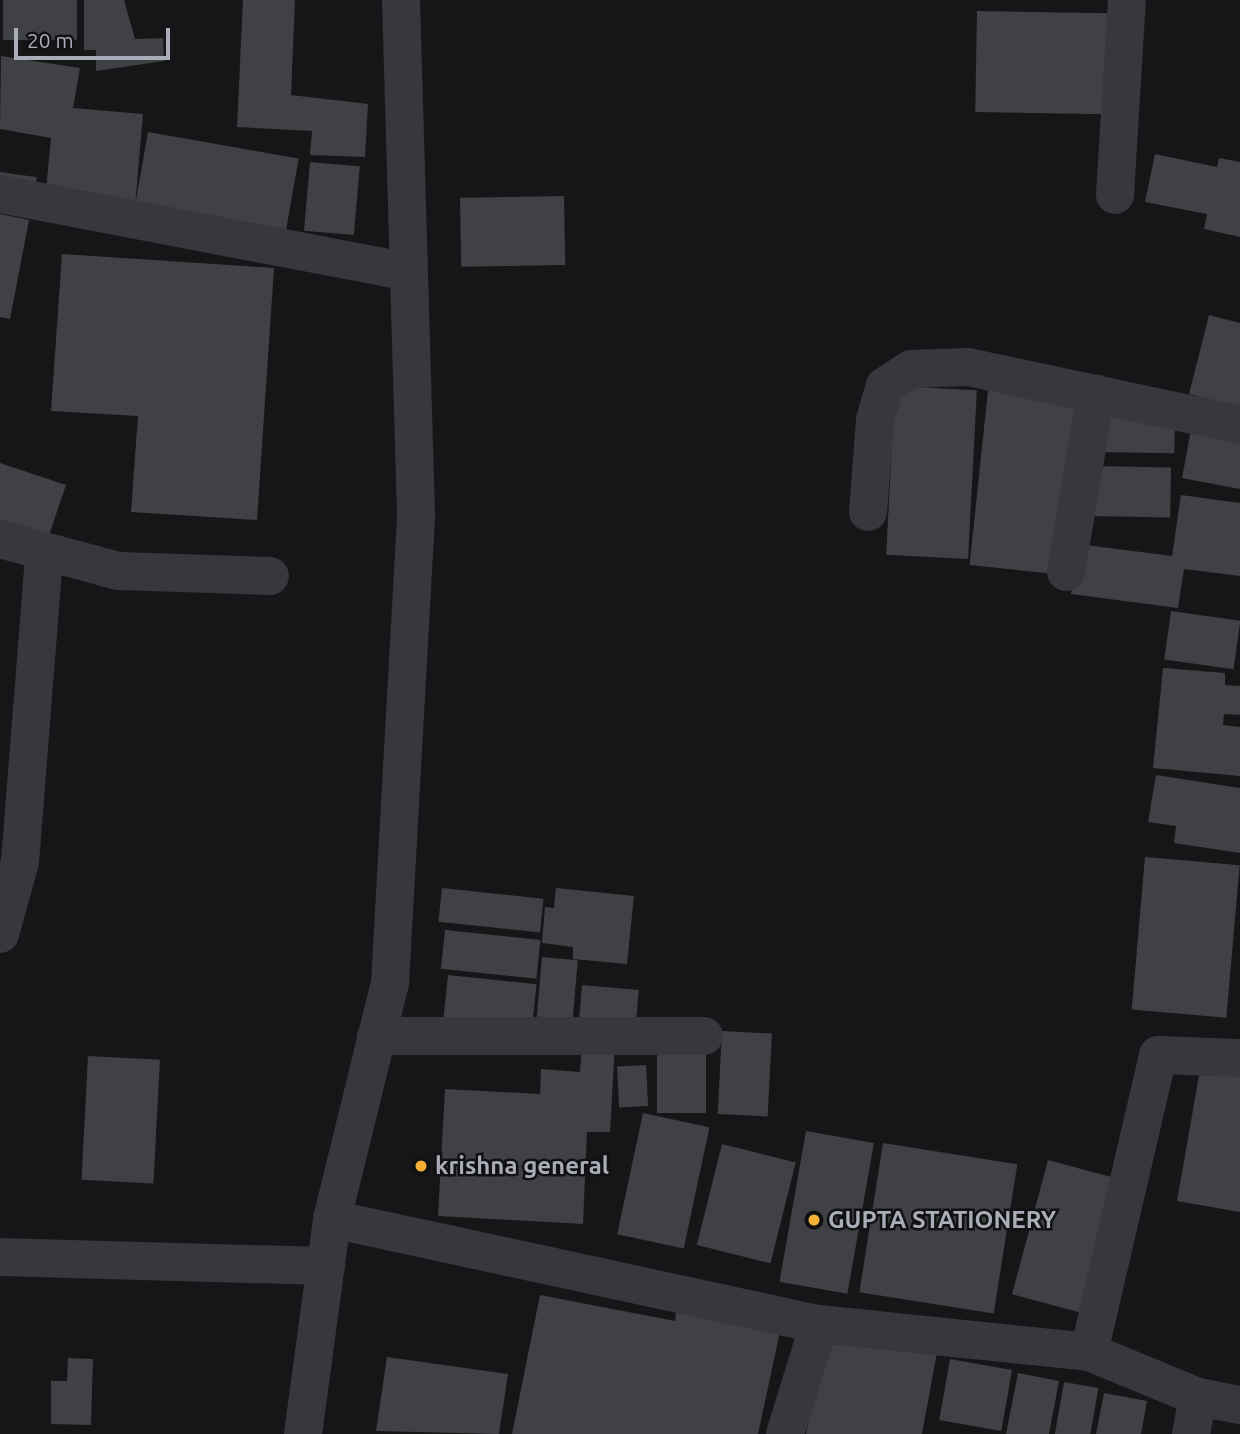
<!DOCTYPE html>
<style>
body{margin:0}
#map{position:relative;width:1240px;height:1434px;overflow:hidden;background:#161618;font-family:Ubuntu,sans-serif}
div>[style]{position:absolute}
.building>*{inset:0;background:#404145;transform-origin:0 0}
.minor>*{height:38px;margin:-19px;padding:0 19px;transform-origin:19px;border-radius:19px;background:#37383d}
.dots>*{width:19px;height:19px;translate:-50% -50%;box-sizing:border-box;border:4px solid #111113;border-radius:50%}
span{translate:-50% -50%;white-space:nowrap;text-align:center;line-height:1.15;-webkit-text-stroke:5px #111113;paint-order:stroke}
.poi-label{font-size:24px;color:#a8adb8;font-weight:700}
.left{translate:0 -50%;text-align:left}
.scale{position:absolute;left:14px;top:28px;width:156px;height:32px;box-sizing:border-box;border:4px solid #a8adb8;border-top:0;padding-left:9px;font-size:21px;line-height:24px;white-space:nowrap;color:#a8adb8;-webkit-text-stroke:5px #111113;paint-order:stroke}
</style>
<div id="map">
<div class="building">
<i style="left:3px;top:0;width:74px;height:40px"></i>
<i style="clip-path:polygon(84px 0,124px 0,135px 39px,163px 38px,164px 61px,96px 71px,96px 50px,84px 50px)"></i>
<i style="clip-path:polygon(243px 0,295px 0,291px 95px,368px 104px,365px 157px,310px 155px,312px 131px,237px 127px)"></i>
<i style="left:977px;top:11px;width:132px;height:101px;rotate:1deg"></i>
<i style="clip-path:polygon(1px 56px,80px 68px,73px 108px,143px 114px,135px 207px,45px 199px,51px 138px,0 129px)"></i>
<i style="left:148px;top:132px;width:153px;height:75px;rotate:10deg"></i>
<i style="clip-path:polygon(1155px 154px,1217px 167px,1219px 158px,1240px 162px,1240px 237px,1204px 229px,1207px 214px,1145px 202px)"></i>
<i style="left:310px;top:162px;width:50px;height:69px;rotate:5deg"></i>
<i style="left:0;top:172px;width:37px;height:18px;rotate:8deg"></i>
<i style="left:564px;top:196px;width:69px;height:104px;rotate:89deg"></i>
<i style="clip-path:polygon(0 214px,29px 220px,10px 319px,0 317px)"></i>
<i style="clip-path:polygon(62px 254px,274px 268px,257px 520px,131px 512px,138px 416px,51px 411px)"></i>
<i style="clip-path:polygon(1209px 315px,1240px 323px,1240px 407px,1189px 394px)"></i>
<i style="left:895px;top:386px;width:82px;height:169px;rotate:3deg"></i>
<i style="left:988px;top:390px;width:94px;height:176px;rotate:6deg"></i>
<i style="left:1097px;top:415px;width:78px;height:37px;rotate:1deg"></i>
<i style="clip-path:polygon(1193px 419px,1240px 429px,1240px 489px,1182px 478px)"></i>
<i style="clip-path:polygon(0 463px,66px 485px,46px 544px,0 528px)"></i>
<i style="left:1091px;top:466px;width:80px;height:50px;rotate:1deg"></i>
<i style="clip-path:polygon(1181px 495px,1240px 503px,1240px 576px,1184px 569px,1178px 608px,1071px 594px,1078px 544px,1172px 556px)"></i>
<i style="left:1171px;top:611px;width:70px;height:49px;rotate:8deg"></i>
<i style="clip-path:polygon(1163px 668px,1225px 673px,1225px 685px,1240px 686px,1240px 715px,1224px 714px,1223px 725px,1240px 727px,1240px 776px,1153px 768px)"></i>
<i style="clip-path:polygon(1156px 775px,1240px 788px,1240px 853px,1174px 843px,1176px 826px,1148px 822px)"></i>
<i style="left:1145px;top:857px;width:95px;height:153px;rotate:5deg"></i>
<i style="left:442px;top:888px;width:102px;height:34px;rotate:6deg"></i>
<i style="clip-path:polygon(556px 888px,634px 896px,627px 964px,573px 959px,573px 947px,542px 943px,545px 907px,554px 908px)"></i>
<i style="left:445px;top:930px;width:96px;height:39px;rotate:6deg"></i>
<i style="left:542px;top:957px;width:36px;height:73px;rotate:5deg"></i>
<i style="left:448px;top:975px;width:89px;height:42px;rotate:6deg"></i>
<i style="left:582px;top:985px;width:57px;height:43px;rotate:5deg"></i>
<i style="left:722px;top:1031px;width:50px;height:83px;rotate:3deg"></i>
<i style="clip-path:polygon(582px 1042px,615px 1043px,610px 1132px,587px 1132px,583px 1224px,438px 1216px,445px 1089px,540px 1094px,541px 1069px,580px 1072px)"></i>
<i style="left:657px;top:1049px;width:49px;height:64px"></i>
<i style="left:88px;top:1056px;width:72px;height:124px;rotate:3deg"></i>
<i style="clip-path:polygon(1201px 1064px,1240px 1070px,1240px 1212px,1177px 1201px)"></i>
<i style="left:646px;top:1065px;width:41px;height:29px;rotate:87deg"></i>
<i style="left:643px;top:1113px;width:68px;height:124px;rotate:12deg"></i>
<i style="left:806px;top:1131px;width:69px;height:153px;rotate:10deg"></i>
<i style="left:883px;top:1143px;width:136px;height:151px;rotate:9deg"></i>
<i style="left:722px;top:1144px;width:76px;height:104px;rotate:14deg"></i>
<i style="left:1048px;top:1160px;width:73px;height:139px;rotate:15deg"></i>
<i style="clip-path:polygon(540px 1295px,675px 1321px,677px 1306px,780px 1332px,758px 1434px,512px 1434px)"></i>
<i style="clip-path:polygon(826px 1331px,937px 1352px,922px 1434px,806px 1434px)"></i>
<i style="clip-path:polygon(387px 1357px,508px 1374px,499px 1434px,376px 1431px)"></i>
<i style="clip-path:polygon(68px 1358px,93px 1359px,91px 1425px,51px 1424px,51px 1381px,67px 1381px)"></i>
<i style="left:950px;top:1359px;width:63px;height:62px;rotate:10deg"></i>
<i style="clip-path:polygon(1018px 1373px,1059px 1381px,1049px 1434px,1006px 1434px)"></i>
<i style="left:1064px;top:1382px;width:35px;height:53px;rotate:10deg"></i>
<i style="clip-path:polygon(1104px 1393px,1147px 1401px,1141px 1434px,1096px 1434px)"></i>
</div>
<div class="minor">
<i style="left:0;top:194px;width:416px;rotate:10.8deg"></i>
<i style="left:1115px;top:195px;width:195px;rotate:-86.5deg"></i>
<i style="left:868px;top:512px;width:92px;rotate:-85.6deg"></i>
<i style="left:875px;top:420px;width:35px;rotate:-74deg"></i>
<i style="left:885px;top:386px;width:31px;rotate:-33deg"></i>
<i style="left:911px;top:369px;width:57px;rotate:-2deg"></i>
<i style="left:968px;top:367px;width:278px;rotate:12deg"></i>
<i style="left:0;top:539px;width:123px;rotate:15.1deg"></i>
<i style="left:119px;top:571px;width:151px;rotate:1.9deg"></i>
<i style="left:1066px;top:572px;width:181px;rotate:-80.4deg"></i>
<i style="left:0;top:934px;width:75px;rotate:-74.5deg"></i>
<i style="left:20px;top:862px;width:308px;rotate:-85.5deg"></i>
<i style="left:376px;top:1036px;width:328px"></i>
<i style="left:332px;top:1219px;width:498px;rotate:12.2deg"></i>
<i style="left:819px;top:1324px;width:271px;rotate:5.9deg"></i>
<i style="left:1089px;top:1352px;width:118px;rotate:22.4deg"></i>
<i style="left:1198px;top:1397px;width:43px;rotate:10.8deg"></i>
<i style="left:0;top:1257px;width:326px;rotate:1.6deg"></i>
<i style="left:1089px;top:1352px;width:305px;rotate:-76.9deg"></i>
<i style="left:1158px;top:1055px;width:82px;rotate:2.1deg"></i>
<i style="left:303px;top:1434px;width:217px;rotate:-82.3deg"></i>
<i style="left:332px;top:1219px;width:243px;rotate:-76.2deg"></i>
<i style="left:390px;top:983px;width:470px;rotate:-86.8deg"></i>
<i style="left:416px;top:514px;width:514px;rotate:-91.67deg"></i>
<i style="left:785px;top:1434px;width:115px;rotate:-72.8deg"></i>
<i style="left:1191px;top:1434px;width:38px;rotate:-79deg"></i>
</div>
<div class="dots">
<i style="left:421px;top:1166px;background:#f2b134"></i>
<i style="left:814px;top:1220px;background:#f2b134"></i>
</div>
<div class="poi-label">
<span class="left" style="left:435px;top:1166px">krishna general</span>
<span class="left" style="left:828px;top:1220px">GUPTA STATIONERY</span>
</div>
<div class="scale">20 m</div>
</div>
